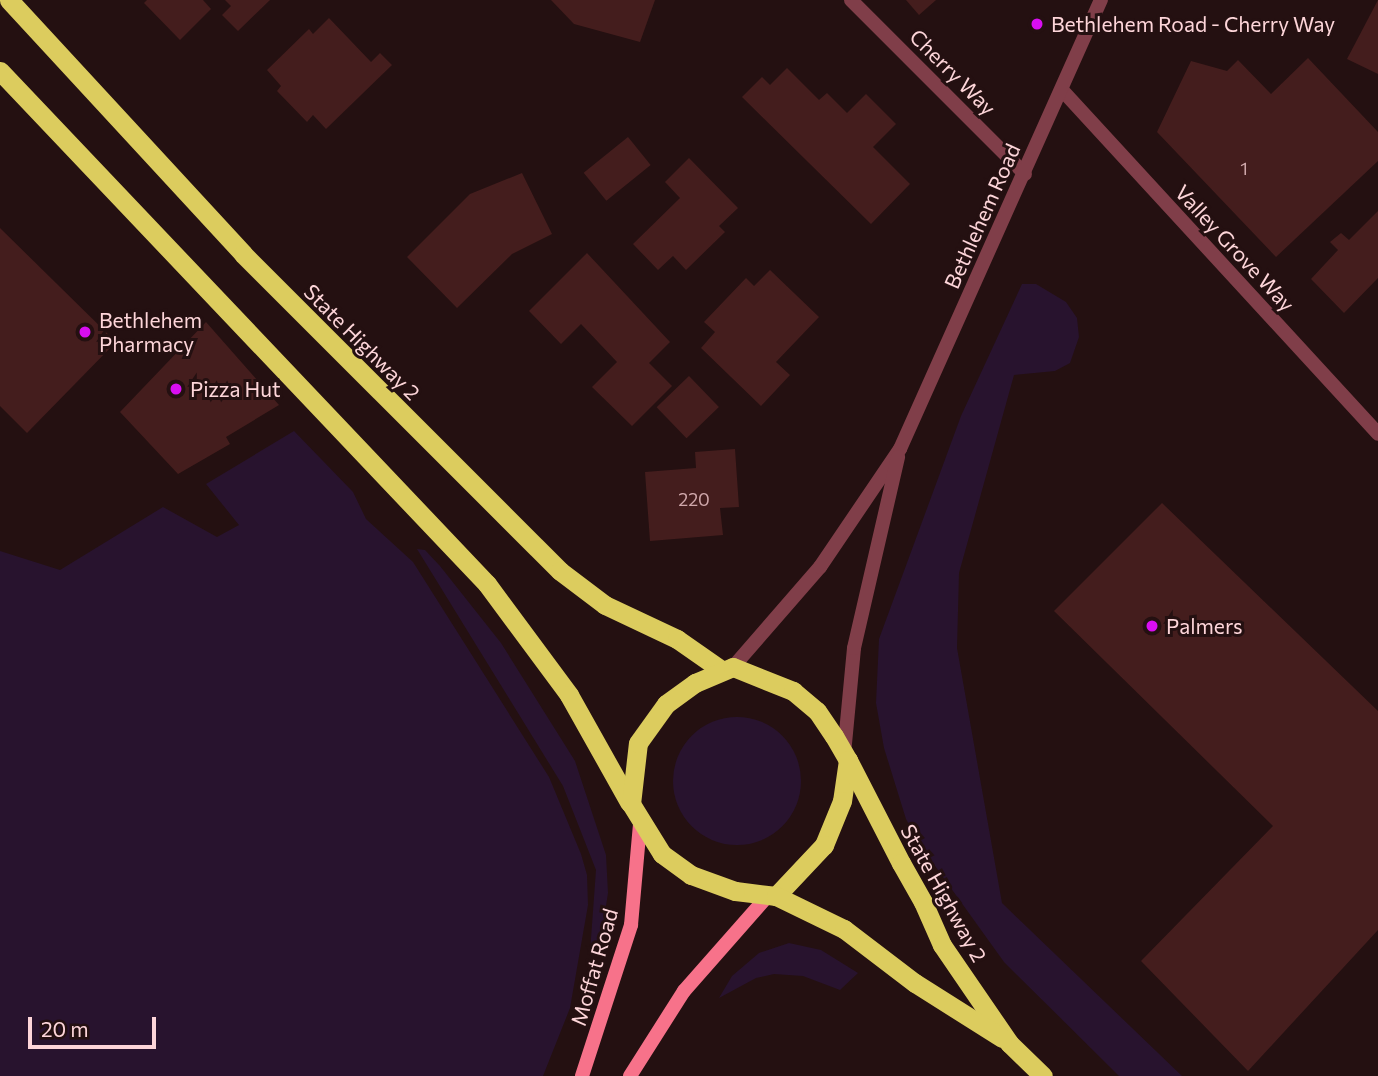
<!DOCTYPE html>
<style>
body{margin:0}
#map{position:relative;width:1378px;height:1076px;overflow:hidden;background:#241011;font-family:Commissioner,sans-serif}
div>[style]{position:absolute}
.green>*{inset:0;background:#28132e}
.round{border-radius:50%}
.building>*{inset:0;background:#441d1d;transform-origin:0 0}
.minor>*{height:14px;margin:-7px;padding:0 7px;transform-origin:7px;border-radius:7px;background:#803e49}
.tertiary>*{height:14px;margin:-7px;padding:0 7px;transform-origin:7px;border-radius:7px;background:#803e49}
.secondary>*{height:14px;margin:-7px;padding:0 7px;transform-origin:7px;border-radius:7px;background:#f7728a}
.trunk>*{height:19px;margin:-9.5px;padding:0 9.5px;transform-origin:9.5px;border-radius:9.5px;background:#dccc5e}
.dots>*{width:19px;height:19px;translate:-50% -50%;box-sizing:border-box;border:4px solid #241011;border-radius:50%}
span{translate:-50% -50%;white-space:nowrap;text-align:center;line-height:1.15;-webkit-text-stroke:6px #241011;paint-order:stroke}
.number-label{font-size:18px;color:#cfa7aa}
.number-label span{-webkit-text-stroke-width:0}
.poi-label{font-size:21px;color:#fdd5d9}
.left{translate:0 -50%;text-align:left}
.street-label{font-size:21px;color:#fdd5d9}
.scale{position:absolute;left:28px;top:1017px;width:128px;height:32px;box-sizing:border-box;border:4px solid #fdd5d9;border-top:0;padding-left:9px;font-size:21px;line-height:24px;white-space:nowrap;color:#fdd5d9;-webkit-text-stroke:5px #241011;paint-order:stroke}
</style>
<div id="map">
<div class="green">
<i style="clip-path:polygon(1022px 284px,1036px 284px,1066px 302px,1077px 318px,1079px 337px,1070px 363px,1055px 371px,1014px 375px,959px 573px,957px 648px,1002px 903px,1182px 1076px,1119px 1076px,1004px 962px,920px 845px,906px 819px,884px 748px,876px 703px,879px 639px,961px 416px)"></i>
<i style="clip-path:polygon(294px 431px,353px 492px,366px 519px,413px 562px,549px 777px,581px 854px,587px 875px,588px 905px,570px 1008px,543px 1076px,0 1076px,0 551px,60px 570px,163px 507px,217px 537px,239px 525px,206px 484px)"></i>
<i style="clip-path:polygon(417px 549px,425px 550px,440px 566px,501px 643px,575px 761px,606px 855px,608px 893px,598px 957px,590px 952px,596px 870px,563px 786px)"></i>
<i class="round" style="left:673px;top:717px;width:128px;height:128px"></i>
<i style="clip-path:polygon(789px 943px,821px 950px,858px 973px,840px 990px,803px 976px,774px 974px,756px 978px,719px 998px,732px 976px,759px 953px)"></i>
</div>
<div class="building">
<i style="clip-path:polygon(147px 0,203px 0,211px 9px,180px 40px,144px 3px)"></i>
<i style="clip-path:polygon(225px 0,270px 0,238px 31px,222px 15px,231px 6px)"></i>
<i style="clip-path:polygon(551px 0,655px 0,640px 42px,574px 24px)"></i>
<i style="clip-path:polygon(906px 0,936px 0,919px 15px)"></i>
<i style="clip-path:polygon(1378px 0,1378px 74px,1347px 59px)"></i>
<i style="clip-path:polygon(329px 18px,371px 62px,380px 53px,392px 65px,326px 129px,313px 115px,307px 122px,277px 91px,281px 86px,267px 70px,309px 29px,313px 34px)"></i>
<i style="clip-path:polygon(1308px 58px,1378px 132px,1378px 161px,1276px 257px,1157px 132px,1191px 61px,1227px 71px,1238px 60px,1271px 94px)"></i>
<i style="clip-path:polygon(787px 68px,819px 100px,827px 93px,847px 113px,866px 94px,896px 124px,873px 147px,910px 184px,871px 224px,742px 97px,762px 77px,770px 85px)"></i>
<i style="left:628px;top:137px;width:36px;height:57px;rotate:51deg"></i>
<i style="clip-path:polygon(689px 158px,738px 208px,719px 226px,725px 232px,686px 270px,673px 256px,658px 270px,633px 244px,680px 198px,665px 182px)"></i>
<i style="clip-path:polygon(522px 173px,552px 234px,512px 254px,457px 308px,407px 257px,470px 194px)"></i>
<i style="clip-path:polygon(1378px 211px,1378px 278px,1344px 313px,1311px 279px,1338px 250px,1330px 242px,1341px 233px,1349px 240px)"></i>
<i style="clip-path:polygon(0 228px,116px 342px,27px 433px,0 406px)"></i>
<i style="clip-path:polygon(587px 253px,670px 342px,649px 363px,672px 386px,632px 426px,592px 387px,617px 362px,581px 324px,561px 344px,529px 311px)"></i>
<i style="clip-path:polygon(770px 270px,819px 317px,776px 362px,790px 375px,761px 406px,701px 348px,715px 332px,704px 322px,746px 278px,754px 286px)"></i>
<i style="clip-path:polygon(206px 322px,279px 405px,226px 437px,230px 444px,178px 474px,120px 412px)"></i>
<i style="left:689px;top:376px;width:43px;height:45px;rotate:46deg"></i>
<i style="clip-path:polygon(735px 449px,739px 507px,720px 508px,723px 535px,650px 541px,645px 472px,696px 468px,695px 452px)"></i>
<i style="clip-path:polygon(1162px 503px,1378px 711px,1378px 930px,1248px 1071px,1141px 961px,1273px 826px,1054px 611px)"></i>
</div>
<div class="minor">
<i style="left:851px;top:0;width:246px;rotate:45deg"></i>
<i style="left:1062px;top:90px;width:467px;rotate:47.4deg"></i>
</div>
<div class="tertiary">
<i style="left:733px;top:667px;width:133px;rotate:-49deg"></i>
<i style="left:820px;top:567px;width:143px;rotate:-55.9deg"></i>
<i style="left:900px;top:449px;width:492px;rotate:-65.9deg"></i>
<i style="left:844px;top:754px;width:106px;rotate:-84.6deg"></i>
<i style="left:854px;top:648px;width:196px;rotate:-77deg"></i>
</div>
<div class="secondary">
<i style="left:582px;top:1076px;width:159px;rotate:-72deg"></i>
<i style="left:631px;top:925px;width:100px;rotate:-84.9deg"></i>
<i style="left:630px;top:1076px;width:101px;rotate:-57.6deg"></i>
<i style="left:684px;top:991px;width:124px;rotate:-48.6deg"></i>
</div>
<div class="trunk">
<i style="left:9px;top:0;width:345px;rotate:47.3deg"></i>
<i style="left:243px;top:254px;width:448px;rotate:45deg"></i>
<i style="left:560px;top:571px;width:56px;rotate:37.1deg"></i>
<i style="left:605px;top:605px;width:80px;rotate:25.3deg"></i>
<i style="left:677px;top:639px;width:52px;rotate:34.9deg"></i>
<i style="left:0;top:71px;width:707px;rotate:46.49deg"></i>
<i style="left:487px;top:584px;width:138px;rotate:53.5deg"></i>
<i style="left:569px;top:695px;width:123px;rotate:60.7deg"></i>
<i style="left:848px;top:760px;width:41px;rotate:98.3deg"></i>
<i style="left:842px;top:801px;width:48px;rotate:112.2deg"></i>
<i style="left:824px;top:845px;width:70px;rotate:133.3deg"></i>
<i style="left:776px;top:896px;width:41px;rotate:-173deg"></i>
<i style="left:735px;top:891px;width:47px;rotate:-160deg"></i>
<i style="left:691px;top:875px;width:36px;rotate:-144deg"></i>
<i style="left:662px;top:854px;width:59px;rotate:-121.8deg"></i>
<i style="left:631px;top:804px;width:61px;rotate:-83.5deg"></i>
<i style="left:638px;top:743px;width:48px;rotate:-54.3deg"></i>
<i style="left:666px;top:704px;width:36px;rotate:-36deg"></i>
<i style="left:695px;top:683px;width:41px;rotate:-22.8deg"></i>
<i style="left:733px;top:667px;width:65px;rotate:21.8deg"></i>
<i style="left:793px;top:691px;width:31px;rotate:40deg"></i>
<i style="left:817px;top:711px;width:30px;rotate:56deg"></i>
<i style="left:834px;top:736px;width:28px;rotate:60deg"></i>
<i style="left:848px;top:760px;width:116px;rotate:62.8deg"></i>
<i style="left:901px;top:863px;width:45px;rotate:60.6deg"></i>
<i style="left:923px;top:902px;width:47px;rotate:66.2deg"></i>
<i style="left:942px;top:945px;width:119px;rotate:55.6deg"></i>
<i style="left:1009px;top:1043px;width:47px;rotate:44.1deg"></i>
<i style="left:776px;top:896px;width:76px;rotate:25.9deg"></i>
<i style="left:844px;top:929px;width:89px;rotate:37.3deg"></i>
<i style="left:915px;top:983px;width:103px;rotate:32.3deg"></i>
</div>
<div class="dots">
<i style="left:1037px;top:24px;background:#d90ef1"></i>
<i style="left:85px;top:332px;background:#d90ef1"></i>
<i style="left:176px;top:389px;background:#d90ef1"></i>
<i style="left:1152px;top:626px;background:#d90ef1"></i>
</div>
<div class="number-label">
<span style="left:1244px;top:168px">1</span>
<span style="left:694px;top:499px">220</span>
</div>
<div class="poi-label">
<span class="left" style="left:1051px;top:24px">Bethlehem Road - Cherry Way</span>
<span class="left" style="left:99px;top:332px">Bethlehem<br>Pharmacy</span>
<span class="left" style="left:190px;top:389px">Pizza Hut</span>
<span class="left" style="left:1166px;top:626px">Palmers</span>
</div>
<div class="street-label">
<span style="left:953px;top:72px;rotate:45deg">Cherry Way</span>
<span style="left:982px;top:216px;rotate:-66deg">Bethlehem Road</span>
<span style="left:1235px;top:248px;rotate:47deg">Valley Grove Way</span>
<span style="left:362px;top:342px;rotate:45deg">State Highway 2</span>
<span style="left:944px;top:893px;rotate:61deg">State Highway 2</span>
<span style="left:594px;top:967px;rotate:-74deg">Moffat Road</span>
</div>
<div class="scale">20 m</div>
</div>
